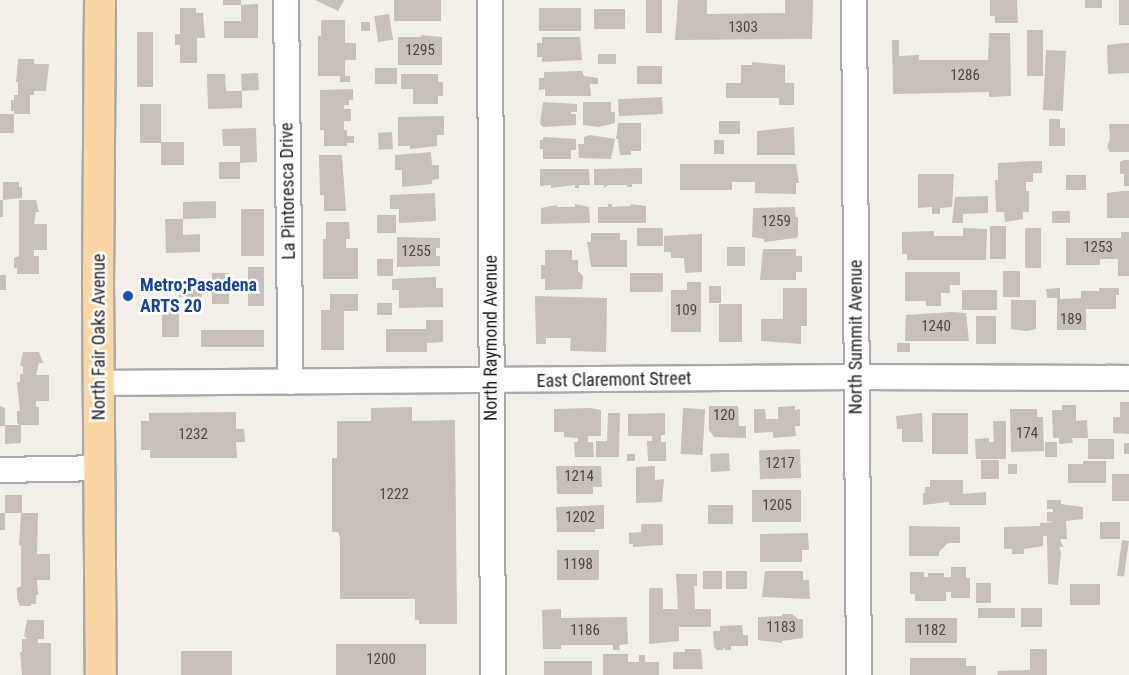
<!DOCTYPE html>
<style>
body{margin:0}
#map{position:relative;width:1129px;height:675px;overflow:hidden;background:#f2efe9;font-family:"Roboto Condensed",sans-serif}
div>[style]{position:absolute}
.building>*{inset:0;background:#c7bfb8;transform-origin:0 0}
.roads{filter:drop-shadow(2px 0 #a9a9a9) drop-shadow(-2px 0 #a9a9a9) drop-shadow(0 2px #a9a9a9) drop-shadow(0 -2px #a9a9a9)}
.minor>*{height:24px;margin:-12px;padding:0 12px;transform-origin:12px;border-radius:12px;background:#fff}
.major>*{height:30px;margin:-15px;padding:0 15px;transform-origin:15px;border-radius:15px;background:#fcd6a4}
.dots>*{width:16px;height:16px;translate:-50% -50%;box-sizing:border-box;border:3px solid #fff;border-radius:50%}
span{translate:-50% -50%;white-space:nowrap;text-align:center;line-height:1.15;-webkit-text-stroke:5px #fff;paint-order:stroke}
.number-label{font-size:15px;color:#4b4948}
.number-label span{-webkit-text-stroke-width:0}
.street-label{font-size:18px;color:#222}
.transit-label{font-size:18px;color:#164399;font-weight:700}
.left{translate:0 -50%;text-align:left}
</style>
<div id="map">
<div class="building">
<i style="clip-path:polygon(223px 0,241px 0,241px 5px,258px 4px,258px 38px,224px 38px,224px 21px,241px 21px,241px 5px,223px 5px)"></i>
<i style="clip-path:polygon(315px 0,344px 0,338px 11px)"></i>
<i style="left:394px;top:0;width:47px;height:21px"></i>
<i style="left:646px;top:0;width:16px;height:33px"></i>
<i style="clip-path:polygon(678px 0,707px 0,707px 14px,785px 13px,785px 0,813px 0,812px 39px,675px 40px)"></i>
<i style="clip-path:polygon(990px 0,1017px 0,1018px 23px,995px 23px,995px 16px,990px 16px)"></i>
<i style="left:1085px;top:0;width:17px;height:8px"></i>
<i style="left:1119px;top:0;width:10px;height:25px"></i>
<i style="clip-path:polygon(180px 8px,196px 8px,196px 13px,203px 13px,205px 38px,197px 38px,197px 63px,180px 63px,180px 45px,175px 45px,175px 34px,180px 34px)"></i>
<i style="left:539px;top:8px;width:42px;height:23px"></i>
<i style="left:625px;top:9px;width:20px;height:31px;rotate:90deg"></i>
<i style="left:389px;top:14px;width:26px;height:15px;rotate:81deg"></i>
<i style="clip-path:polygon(321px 20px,345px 20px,345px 43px,356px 43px,356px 60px,345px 60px,345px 76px,350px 76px,350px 82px,340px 82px,340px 76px,318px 76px,318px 36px,321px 36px)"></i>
<i style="left:361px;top:22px;width:9px;height:9px"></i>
<i style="left:1027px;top:30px;width:16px;height:46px"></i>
<i style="left:137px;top:32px;width:16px;height:55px"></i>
<i style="clip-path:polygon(989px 33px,1010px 33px,1011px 96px,989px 97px,989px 92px,893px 94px,892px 40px,899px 40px,899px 56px,919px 55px,919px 60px,988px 60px)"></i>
<i style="clip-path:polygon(421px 35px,442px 37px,442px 65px,398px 65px,398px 37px,421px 37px)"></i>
<i style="clip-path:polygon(542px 37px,580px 37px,582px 60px,542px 62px,542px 57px,537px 57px,537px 43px,542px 43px)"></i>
<i style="clip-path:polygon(1124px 43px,1129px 43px,1129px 73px,1108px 74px,1107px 45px)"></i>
<i style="left:1046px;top:50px;width:20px;height:60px;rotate:3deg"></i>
<i style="left:616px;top:54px;width:10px;height:18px;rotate:90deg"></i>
<i style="clip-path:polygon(18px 59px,34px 59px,34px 64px,49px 64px,46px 91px,34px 91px,34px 95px,30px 95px,30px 114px,14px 114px,14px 111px,11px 111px,11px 100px,14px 100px,14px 95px,18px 95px,18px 82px,16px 82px)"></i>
<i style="clip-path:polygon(752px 62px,785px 65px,785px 83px,794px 83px,794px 105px,779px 105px,779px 98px,726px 98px,726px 83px,741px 83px,741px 65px,752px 65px)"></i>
<i style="left:637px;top:66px;width:25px;height:18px"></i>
<i style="left:397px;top:68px;width:16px;height:22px;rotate:90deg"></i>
<i style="clip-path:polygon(582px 71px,584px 76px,598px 78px,598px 84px,590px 84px,591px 96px,545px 96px,545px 89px,539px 90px,539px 78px,544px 78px,544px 72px)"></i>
<i style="left:258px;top:73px;width:17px;height:17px;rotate:87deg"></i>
<i style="clip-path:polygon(207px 74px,225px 74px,226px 91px,242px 91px,242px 108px,208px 109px)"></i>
<i style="clip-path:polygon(401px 74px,438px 74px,438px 82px,443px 82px,443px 96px,438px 96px,438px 104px,413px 104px,413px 89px,401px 89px)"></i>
<i style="clip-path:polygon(353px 89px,353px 100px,349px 100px,349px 105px,344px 105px,344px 109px,351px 109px,351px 121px,344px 121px,344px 130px,347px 130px,347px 136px,354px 136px,354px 143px,347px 143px,347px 146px,324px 146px,324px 130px,320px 130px,320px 90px)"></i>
<i style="left:662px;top:97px;width:17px;height:44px;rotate:87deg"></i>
<i style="clip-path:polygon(543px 102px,577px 104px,577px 112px,571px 112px,571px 114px,576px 114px,576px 125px,543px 127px,540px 124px)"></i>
<i style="clip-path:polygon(583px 102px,611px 102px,611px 112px,615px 112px,615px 123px,599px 127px,583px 125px)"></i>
<i style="left:140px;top:104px;width:21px;height:39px"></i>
<i style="left:0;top:114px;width:14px;height:19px"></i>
<i style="clip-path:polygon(444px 116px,444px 135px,437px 135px,437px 146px,410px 149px,410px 146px,398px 146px,398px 117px)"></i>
<i style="clip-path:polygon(1049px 119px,1060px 119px,1060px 128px,1065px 128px,1065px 146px,1049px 146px)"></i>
<i style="left:740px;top:121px;width:13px;height:21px;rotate:90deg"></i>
<i style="clip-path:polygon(618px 123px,641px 123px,641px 151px,631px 151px,631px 155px,620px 155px,618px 139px,616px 139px)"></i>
<i style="clip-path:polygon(1109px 124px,1129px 124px,1129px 152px,1110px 152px,1107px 147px,1110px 139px)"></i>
<i style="clip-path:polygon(794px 127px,795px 155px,757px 155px,757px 131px)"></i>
<i style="clip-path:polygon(256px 128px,257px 162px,240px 163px,240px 146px,223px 146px,222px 129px)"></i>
<i style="left:392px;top:132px;width:17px;height:14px;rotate:87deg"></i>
<i style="clip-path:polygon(590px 135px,615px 139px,611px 159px,579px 158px,578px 144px,584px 144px,584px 137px)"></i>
<i style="clip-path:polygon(543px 137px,576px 139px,576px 150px,571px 150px,571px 159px,543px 159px,543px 149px,540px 149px,540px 140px,543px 140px)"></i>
<i style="left:714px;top:140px;width:10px;height:14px"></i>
<i style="left:184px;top:142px;width:23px;height:23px;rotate:90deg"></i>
<i style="clip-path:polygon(431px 152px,432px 165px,439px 165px,439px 179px,432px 180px,432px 184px,402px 187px,402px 170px,395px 170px,395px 155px)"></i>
<i style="clip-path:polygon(319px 155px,342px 155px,346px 211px,324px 211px,324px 195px,320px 195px)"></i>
<i style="clip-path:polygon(1124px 160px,1129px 160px,1129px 186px,1124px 186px,1124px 174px,1120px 174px,1120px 162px)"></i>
<i style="clip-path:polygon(1034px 161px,1042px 161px,1042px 173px,1033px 173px,1033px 182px,1026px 182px,1026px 191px,1029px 191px,1029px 212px,1023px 212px,1023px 219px,1005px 222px,1004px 212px,996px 212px,995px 180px,998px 180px,998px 163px)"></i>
<i style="left:219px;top:162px;width:21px;height:17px"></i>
<i style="clip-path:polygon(680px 164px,796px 164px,799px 183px,796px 183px,796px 194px,755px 193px,755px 182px,732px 182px,732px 190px,680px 190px)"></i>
<i style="clip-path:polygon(642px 168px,642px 184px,632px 184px,632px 187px,627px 187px,627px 185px,608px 185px,604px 188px,604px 185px,594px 185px,594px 169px)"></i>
<i style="clip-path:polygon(540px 169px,589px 169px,590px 185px,579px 185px,579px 188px,575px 188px,575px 185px,551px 188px,551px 185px,540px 186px)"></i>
<i style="clip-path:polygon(918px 174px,954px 174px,952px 207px,940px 208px,940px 214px,932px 214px,932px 207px,918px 208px)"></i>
<i style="left:1066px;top:175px;width:20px;height:15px"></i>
<i style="clip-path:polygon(3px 182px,19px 182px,19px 187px,22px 187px,22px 198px,3px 200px)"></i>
<i style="clip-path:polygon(1123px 191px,1129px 191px,1129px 218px,1107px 218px,1107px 193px)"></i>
<i style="clip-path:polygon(435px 193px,436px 221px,399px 223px,399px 209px,390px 209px,390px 195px)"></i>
<i style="clip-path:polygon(988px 196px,988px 213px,963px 214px,963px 223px,952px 223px,955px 197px)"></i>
<i style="left:0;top:200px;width:3px;height:17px"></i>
<i style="clip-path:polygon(19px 200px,36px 200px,39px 212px,36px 212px,34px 224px,47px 224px,47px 250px,34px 250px,34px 256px,39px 256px,39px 274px,17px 274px,17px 268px,14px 268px,14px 258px,19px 256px)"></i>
<i style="clip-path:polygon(216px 201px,216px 218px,183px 219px,183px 235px,200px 234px,200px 252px,166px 253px,165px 219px,183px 219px,183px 202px)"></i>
<i style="clip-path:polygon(575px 204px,589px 207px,590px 223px,541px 224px,541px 208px,557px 205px,557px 207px,575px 207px)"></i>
<i style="clip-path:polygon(608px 204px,612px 204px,612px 207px,631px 206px,631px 204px,646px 206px,646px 223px,598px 223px,598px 207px,608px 207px)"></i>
<i style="clip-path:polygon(795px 207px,796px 217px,798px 217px,798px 236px,796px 238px,764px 242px,764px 239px,752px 237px,753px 208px)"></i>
<i style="left:264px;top:209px;width:47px;height:23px;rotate:90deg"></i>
<i style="left:1052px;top:211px;width:18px;height:12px"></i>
<i style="left:377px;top:215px;width:19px;height:18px"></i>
<i style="clip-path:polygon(326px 222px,349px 222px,350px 239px,346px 239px,346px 248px,358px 248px,358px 279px,323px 279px,323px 239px,326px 239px)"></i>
<i style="left:990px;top:226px;width:16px;height:33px"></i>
<i style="left:637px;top:228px;width:26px;height:18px"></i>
<i style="clip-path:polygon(963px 228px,987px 229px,986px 260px,907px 260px,907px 254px,902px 254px,902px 232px,934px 231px,934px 236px,963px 236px)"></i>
<i style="left:1025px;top:228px;width:16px;height:40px"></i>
<i style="clip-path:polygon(1121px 232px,1129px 232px,1129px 276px,1118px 276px,1118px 259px,1100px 259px,1100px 265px,1066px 265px,1066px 238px,1121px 238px)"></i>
<i style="clip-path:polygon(591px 233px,620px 233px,620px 240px,627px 240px,627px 267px,591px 267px,587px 242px,591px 242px)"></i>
<i style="clip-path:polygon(702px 234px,702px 272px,685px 273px,684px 258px,671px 258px,671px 252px,664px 252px,664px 236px)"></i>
<i style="clip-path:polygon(397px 237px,440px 238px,440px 248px,436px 248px,436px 256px,440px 256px,440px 266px,397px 267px)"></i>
<i style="left:727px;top:247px;width:18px;height:19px"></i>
<i style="clip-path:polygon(763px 249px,796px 249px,796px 256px,802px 256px,802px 272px,796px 272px,796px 280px,760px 280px)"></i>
<i style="clip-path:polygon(545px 250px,572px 250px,572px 260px,578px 260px,578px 271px,583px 276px,582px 289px,545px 290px,545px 279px,541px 279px,541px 265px,545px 265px)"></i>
<i style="left:377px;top:259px;width:16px;height:17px"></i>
<i style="left:248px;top:267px;width:16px;height:39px"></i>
<i style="left:1003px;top:271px;width:17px;height:26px"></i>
<i style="clip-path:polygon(905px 272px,960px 272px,960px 285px,950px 285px,950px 293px,941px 293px,941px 306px,926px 306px,926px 301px,905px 301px)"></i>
<i style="left:212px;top:273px;width:17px;height:31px"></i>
<i style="left:663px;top:273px;width:19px;height:33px;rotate:90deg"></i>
<i style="left:0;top:275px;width:6px;height:15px"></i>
<i style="clip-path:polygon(436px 277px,436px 288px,443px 288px,443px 307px,399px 308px,399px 290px,392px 290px,392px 279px)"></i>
<i style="left:179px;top:281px;width:23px;height:16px"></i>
<i style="clip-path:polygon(687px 282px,701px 282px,701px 332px,671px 332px,671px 290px,687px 290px)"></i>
<i style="left:709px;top:286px;width:12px;height:17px"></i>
<i style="clip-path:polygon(783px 288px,807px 288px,807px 326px,801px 326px,801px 344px,761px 341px,761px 319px,783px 319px)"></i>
<i style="clip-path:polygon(1060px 288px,1060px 299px,1081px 298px,1081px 291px,1099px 291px,1099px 288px,1119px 288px,1119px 295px,1116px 295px,1116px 309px,1086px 309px,1086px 330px,1057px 330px,1057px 298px,1047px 298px,1046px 289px)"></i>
<i style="left:997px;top:290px;width:20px;height:35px;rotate:90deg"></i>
<i style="clip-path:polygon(330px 294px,358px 294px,358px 311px,344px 311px,344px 350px,321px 350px,321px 310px,330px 310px)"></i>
<i style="clip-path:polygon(535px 296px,607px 298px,606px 352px,570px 351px,571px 338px,546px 338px,546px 344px,536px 344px)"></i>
<i style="left:162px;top:299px;width:17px;height:38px"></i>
<i style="clip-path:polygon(1011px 300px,1036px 300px,1036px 329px,1027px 331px,1011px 329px)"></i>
<i style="left:377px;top:303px;width:15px;height:12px"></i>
<i style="left:742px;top:304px;width:38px;height:23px;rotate:90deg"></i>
<i style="clip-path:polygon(951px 312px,966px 313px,969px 341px,905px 341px,906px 315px)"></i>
<i style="left:976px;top:316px;width:20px;height:28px"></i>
<i style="clip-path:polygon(426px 320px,443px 320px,443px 342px,427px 343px,427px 352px,386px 352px,386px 329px,426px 329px)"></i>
<i style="left:264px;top:330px;width:17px;height:63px;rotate:90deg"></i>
<i style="left:910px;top:343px;width:9px;height:13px;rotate:90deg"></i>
<i style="clip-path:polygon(23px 352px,39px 352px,43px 363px,39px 363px,36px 375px,49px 375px,49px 401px,36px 401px,36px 407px,39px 407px,39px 425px,21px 425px,21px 443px,5px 444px,5px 426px,0 426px,0 406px,5px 408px,5px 425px,20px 425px,17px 423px,17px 411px,20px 411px,17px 382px,20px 382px,20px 374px,23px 374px,23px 366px,20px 366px)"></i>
<i style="clip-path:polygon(1120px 402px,1129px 402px,1129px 434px,1113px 433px,1113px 417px,1120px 417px)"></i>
<i style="clip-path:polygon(1062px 405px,1076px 405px,1076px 421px,1087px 420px,1088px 438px,1072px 438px,1073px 443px,1059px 444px,1059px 438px,1053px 438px,1052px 410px,1062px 410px)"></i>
<i style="clip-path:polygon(709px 406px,738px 406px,739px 426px,746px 426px,746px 438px,714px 437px,709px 430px)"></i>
<i style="clip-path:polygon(795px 406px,795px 410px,800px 409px,800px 426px,795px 426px,796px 436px,773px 438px,773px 432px,754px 433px,754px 409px,765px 409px,766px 419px,778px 419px,778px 407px)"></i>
<i style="clip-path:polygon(412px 407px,412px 421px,455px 420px,457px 624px,419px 624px,419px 620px,415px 620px,415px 599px,340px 599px,340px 538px,338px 532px,332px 532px,332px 458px,337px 458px,337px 421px,371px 421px,371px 408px)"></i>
<i style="clip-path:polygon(591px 408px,601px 410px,601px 436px,588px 436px,588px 442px,593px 442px,594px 457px,575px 457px,574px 442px,578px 442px,578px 438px,564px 437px,564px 432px,554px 432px,554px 409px)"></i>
<i style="left:683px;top:408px;width:22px;height:46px;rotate:3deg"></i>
<i style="clip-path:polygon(1010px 409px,1037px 409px,1037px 417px,1043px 417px,1044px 451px,1011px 452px)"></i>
<i style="clip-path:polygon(236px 412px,236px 429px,244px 429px,245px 442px,236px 442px,237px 458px,150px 458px,150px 450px,141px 450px,141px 421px,149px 421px,149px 413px)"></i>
<i style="clip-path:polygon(608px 413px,620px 413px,619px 457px,596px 457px,596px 441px,607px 441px)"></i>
<i style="clip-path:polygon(665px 413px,665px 435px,661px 435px,661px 442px,666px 442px,666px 461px,648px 461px,647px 441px,652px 441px,652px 436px,628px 436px,628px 414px)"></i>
<i style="clip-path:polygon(922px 413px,923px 442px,902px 442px,902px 429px,897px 429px,896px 416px)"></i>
<i style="left:932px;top:413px;width:36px;height:41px"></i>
<i style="clip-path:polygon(993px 421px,1006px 421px,1006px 459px,976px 459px,975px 439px,989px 438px,989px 442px,994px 442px)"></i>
<i style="left:1088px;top:439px;width:26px;height:20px"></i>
<i style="left:1045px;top:442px;width:12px;height:15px"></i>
<i style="left:1129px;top:443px;width:11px;height:5px;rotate:90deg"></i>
<i style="left:800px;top:449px;width:29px;height:41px;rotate:88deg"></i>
<i style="left:729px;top:453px;width:18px;height:19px;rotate:87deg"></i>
<i style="left:627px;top:454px;width:8px;height:7px"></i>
<i style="left:981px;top:460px;width:18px;height:19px"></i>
<i style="clip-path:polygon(1083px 461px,1106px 461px,1106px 483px,1068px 483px,1068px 464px,1083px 464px)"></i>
<i style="left:1008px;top:464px;width:9px;height:10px"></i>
<i style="clip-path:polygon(556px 466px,601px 466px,602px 487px,593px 487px,593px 494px,557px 494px)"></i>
<i style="clip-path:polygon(655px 466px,655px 480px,664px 479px,662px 502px,636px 503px,636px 467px)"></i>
<i style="left:1112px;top:474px;width:17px;height:27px"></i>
<i style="clip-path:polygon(930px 480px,963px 480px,963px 494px,986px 492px,986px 505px,949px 505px,949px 502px,923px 505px,923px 493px,925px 493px,925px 487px,930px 487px)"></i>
<i style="left:752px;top:490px;width:49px;height:32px"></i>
<i style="clip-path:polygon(5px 495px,22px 495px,22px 513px,38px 513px,37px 554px,50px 554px,50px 580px,37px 580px,38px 595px,36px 595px,36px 604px,31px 604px,31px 606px,20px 606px,17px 598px,17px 588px,21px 586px,21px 546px,19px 546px,21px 513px,5px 513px)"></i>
<i style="clip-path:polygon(1047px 500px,1061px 500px,1061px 504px,1083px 507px,1083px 519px,1066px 521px,1067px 539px,1060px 539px,1063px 547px,1059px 547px,1061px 552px,1058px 585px,1048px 584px,1047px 536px,1043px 536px,1043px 546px,1024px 549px,1024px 554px,1012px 554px,1012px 549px,1004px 549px,1004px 527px,1040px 526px,1040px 523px,1054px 522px,1047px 521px,1047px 512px,1053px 512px,1053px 509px,1047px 509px)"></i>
<i style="clip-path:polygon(604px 505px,604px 529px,595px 529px,595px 532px,557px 532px,556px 507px)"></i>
<i style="left:708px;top:505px;width:25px;height:19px"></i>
<i style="left:0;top:513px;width:5px;height:17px"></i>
<i style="left:1120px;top:522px;width:17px;height:20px;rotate:90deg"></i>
<i style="clip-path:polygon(641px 524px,663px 524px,663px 545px,633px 547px,633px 544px,629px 544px,629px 533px,641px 532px)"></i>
<i style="clip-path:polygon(909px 526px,960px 527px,960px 543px,948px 543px,939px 552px,939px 556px,909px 556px)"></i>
<i style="clip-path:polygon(808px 533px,809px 550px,802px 550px,802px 562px,760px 562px,760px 534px)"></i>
<i style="left:1122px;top:540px;width:7px;height:36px;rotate:8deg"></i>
<i style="left:599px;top:550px;width:30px;height:42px;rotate:90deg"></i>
<i style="clip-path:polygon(951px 567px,966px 567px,966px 578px,970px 578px,970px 598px,951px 598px,951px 592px,946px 592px,946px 601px,915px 601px,915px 594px,910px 594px,910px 572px,924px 572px,924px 577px,928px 577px,928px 573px,944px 573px,944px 577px,951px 577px)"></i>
<i style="left:703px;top:571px;width:19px;height:18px"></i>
<i style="left:726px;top:571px;width:21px;height:18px"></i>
<i style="clip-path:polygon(765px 571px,803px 571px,803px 580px,809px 580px,810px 599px,762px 597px)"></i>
<i style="clip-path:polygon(676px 574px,697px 574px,697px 586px,694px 586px,695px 609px,711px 609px,711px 627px,679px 627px,679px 641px,649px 644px,649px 588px,663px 588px,663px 609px,678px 609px)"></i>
<i style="left:976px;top:583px;width:15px;height:20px"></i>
<i style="left:1100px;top:584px;width:21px;height:30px;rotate:90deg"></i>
<i style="left:978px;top:608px;width:37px;height:10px"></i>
<i style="left:1021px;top:608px;width:21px;height:19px"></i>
<i style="clip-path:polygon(561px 609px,561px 618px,627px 617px,628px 644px,619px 645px,620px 650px,613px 650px,613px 645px,561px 645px,561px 649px,543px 649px,542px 610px)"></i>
<i style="clip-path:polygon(782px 614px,792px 614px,798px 619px,803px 619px,803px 638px,782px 641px,782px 643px,758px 640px,758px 617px,782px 616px)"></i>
<i style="left:957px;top:618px;width:25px;height:52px;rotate:90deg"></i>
<i style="clip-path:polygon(27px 620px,44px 620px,44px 639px,38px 639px,38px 643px,51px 643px,51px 675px,22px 675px,20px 652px,22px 652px,22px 639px,27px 639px,24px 636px)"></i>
<i style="clip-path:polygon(742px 625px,743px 635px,748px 635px,748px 646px,731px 646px,731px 650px,725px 650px,725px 647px,722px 650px,717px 650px,714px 647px,713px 631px,720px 631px,720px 626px)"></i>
<i style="left:426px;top:644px;width:31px;height:90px;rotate:90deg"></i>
<i style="clip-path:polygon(685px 649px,701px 649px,703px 669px,673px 669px,673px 652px,685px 652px)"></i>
<i style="clip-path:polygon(1030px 649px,1047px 649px,1047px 675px,998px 675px,997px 671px,1030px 670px)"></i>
<i style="left:181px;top:651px;width:51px;height:24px"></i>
<i style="clip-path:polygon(603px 654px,628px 654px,628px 662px,639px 662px,639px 655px,645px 655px,645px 662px,659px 662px,659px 675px,603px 675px)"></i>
<i style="clip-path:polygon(910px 658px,966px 658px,966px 666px,976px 666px,976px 675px,910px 675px)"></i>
<i style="left:544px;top:661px;width:48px;height:14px"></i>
</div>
<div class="roads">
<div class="minor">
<i style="left:286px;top:0;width:382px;rotate:89.3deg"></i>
<i style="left:490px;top:0;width:675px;rotate:89.75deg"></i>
<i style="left:854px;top:0;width:675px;rotate:89.58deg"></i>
<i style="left:98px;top:383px;width:758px;rotate:-0.45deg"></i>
<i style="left:856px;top:377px;width:273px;rotate:0.2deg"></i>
<i style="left:0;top:470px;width:100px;rotate:-1.1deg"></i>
</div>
<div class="major">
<i style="left:100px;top:0;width:281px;rotate:90.4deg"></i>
<i style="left:98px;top:281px;width:394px;rotate:89.6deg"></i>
</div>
</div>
<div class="dots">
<i style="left:128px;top:296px;background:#1a4fb4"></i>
</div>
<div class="number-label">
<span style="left:743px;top:28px">1303</span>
<span style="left:420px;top:51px">1295</span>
<span style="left:965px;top:76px">1286</span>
<span style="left:776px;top:222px">1259</span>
<span style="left:1098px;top:248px">1253</span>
<span style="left:416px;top:252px">1255</span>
<span style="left:686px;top:311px">109</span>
<span style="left:1071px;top:320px">189</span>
<span style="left:936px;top:327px">1240</span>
<span style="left:724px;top:416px">120</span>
<span style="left:1027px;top:434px">174</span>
<span style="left:193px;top:435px">1232</span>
<span style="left:780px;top:464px">1217</span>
<span style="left:579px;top:477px">1214</span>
<span style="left:394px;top:495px">1222</span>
<span style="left:777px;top:506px">1205</span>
<span style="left:580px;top:518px">1202</span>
<span style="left:578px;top:565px">1198</span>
<span style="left:781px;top:628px">1183</span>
<span style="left:585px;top:631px">1186</span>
<span style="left:931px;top:631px">1182</span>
<span style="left:381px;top:660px">1200</span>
</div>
<div class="street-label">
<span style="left:288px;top:191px;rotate:-91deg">La Pintoresca Drive</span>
<span style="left:99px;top:337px;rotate:-90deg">North Fair Oaks Avenue</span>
<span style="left:856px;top:337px;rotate:-90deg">North Summit Avenue</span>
<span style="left:491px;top:338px;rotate:-90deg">North Raymond Avenue</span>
<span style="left:614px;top:380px;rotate:-1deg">East Claremont Street</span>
</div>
<div class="transit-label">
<span class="left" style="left:140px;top:296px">Metro;Pasadena<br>ARTS 20</span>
</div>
</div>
